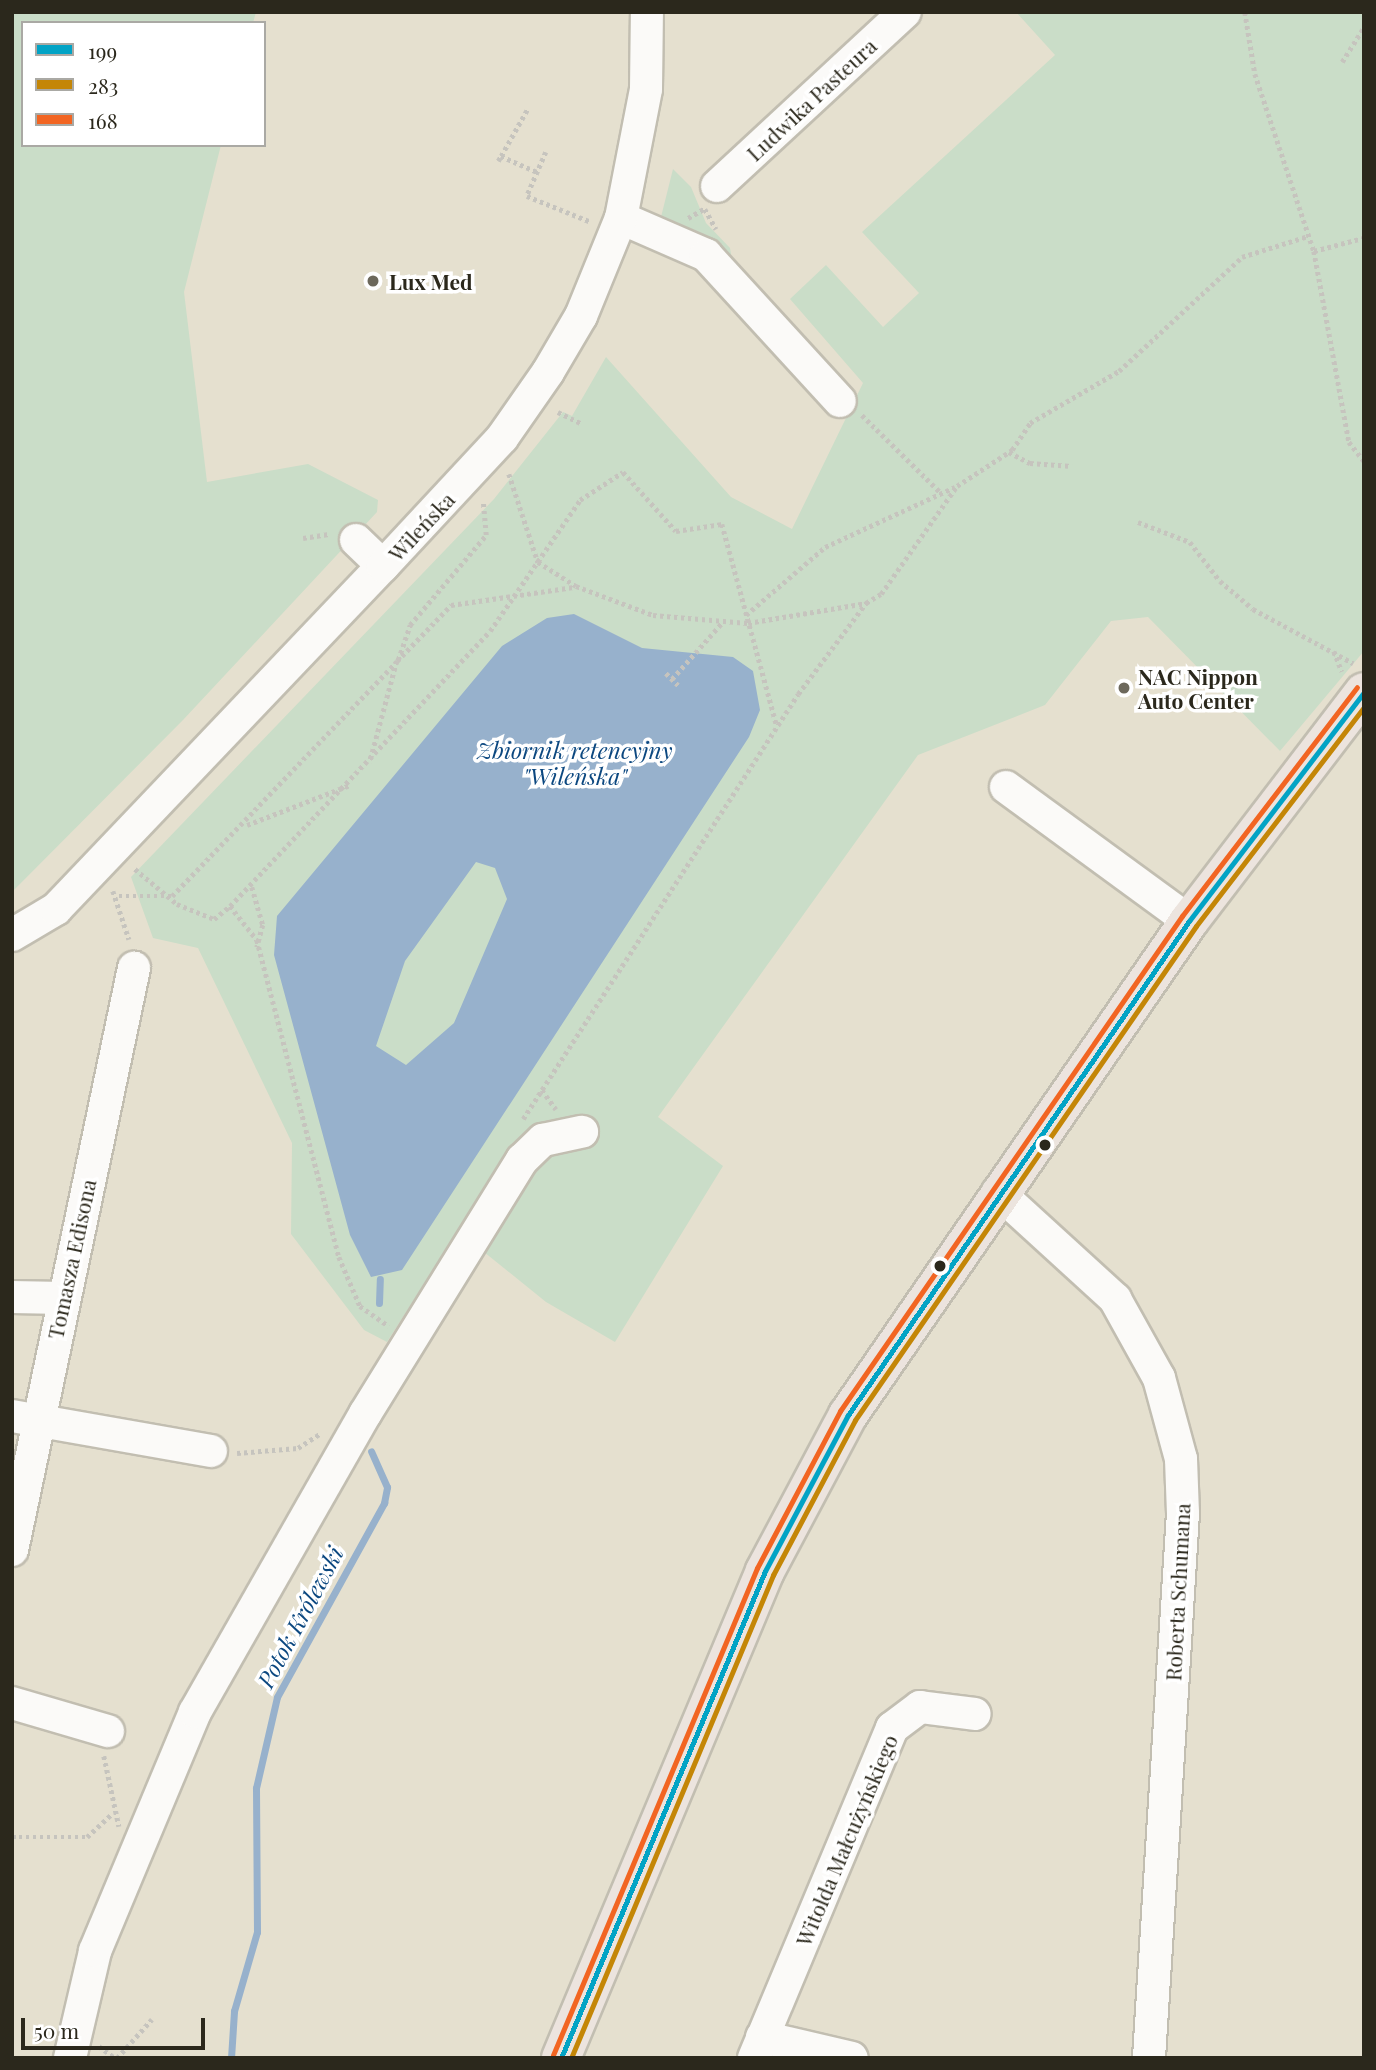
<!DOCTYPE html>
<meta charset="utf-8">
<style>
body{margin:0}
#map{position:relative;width:1376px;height:2070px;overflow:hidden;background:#e5e0cf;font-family:"Playfair Display",serif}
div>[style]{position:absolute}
.green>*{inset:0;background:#caddc8}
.water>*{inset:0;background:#97b1cc}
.stream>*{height:7px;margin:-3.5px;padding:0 3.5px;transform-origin:3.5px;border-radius:3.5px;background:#97b1cc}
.path>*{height:4.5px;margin-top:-2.25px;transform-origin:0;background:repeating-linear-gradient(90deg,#c6c4be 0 3.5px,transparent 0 7px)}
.roads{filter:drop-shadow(2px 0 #c2beb1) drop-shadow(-2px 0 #c2beb1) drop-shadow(0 2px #c2beb1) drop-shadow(0 -2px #c2beb1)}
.minor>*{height:32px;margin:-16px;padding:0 16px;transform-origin:16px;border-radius:16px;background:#fbfaf8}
.major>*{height:38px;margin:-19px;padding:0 19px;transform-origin:19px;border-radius:19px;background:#ece4de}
.bus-1>*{height:5px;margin:-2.5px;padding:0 2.5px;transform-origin:2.5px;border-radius:2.5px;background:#02a3c5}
.bus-2>*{height:5px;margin:-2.5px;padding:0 2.5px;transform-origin:2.5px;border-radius:2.5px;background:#c48607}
.bus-3>*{height:5px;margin:-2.5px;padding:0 2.5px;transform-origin:2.5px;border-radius:2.5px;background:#f26522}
.dots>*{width:19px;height:19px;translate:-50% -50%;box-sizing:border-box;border:4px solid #fff;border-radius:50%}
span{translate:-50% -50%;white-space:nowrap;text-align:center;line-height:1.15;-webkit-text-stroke:7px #fff;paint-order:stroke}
.street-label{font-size:21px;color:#2b281c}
.poi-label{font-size:21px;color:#2b281c;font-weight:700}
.left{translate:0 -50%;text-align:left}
.water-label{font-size:23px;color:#0c4880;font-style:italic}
.frame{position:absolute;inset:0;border:14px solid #2b281c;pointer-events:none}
.legend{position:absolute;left:21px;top:21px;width:245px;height:126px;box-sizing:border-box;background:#fff;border:2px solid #aaa9a4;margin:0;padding:9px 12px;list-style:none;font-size:21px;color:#2b281c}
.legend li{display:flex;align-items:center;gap:14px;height:35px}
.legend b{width:35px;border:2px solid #aaa9a4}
.scale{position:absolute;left:21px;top:2018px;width:184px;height:32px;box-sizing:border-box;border:4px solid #2b281c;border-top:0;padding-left:9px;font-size:21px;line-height:24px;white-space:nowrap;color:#2b281c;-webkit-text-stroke:5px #fff;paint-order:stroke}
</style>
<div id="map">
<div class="green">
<i style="clip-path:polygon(12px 12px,256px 12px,253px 23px,23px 23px,23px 145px,221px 145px,184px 292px,207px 482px,308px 464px,378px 500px,377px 512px,183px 720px,12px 892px)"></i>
<i style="clip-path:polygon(1016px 12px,1364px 12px,1364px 651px,1280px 751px,1148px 617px,1111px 621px,1045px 705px,918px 755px,658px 1117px,723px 1166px,615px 1342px,546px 1302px,484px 1252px,465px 1220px,387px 1342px,364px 1330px,291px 1234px,292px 1143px,198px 948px,153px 938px,131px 877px,494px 499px,563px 412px,572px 416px,606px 357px,731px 497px,792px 529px,863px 383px,790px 299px,826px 265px,883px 327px,919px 293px,862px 232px,1055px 55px)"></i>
<i style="clip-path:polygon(673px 169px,691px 187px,706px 223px,730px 248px,733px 266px,660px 221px)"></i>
</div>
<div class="water">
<i style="clip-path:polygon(evenodd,574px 614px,642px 648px,733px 657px,753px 671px,760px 710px,749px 737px,402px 1270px,371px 1277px,350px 1235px,274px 955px,277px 916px,502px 646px,547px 618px,574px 614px,476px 862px,495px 868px,507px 899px,454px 1023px,406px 1065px,376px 1046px,405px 961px,476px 862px)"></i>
</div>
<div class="stream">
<i style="left:379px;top:1303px;width:24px;rotate:-88deg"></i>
<i style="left:231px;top:2058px;width:47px;rotate:-86.3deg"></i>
<i style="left:234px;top:2011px;width:82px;rotate:-73.8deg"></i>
<i style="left:257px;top:1932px;width:144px;rotate:-90.4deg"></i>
<i style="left:256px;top:1788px;width:93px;rotate:-77deg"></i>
<i style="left:277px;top:1697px;width:222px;rotate:-61.1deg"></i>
<i style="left:384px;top:1503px;width:16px;rotate:-79deg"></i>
<i style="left:387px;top:1487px;width:39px;rotate:-114deg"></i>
</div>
<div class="path">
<i style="left:1245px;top:12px;width:63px;rotate:80.8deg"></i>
<i style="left:1255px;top:74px;width:187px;rotate:71.6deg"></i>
<i style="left:1314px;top:251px;width:194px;rotate:79.6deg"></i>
<i style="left:1349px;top:442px;width:24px;rotate:52deg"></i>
<i style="left:1342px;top:62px;width:41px;rotate:-57.8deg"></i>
<i style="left:546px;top:152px;width:48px;rotate:113.4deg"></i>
<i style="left:527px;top:196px;width:67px;rotate:22deg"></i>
<i style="left:501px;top:156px;width:55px;rotate:-60.6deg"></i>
<i style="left:498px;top:161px;width:6px;rotate:-59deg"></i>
<i style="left:501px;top:156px;width:39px;rotate:24deg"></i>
<i style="left:705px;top:209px;width:23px;rotate:61deg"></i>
<i style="left:688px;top:218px;width:20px;rotate:-30deg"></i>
<i style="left:1314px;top:251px;width:51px;rotate:-14.9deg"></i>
<i style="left:558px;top:412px;width:25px;rotate:26deg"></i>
<i style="left:862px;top:415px;width:111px;rotate:44.6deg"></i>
<i style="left:1009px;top:452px;width:24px;rotate:28deg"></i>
<i style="left:1030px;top:463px;width:42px;rotate:4.1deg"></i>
<i style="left:509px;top:474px;width:93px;rotate:71.8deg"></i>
<i style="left:538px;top:562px;width:45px;rotate:32.3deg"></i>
<i style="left:576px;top:586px;width:82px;rotate:20.6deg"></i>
<i style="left:653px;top:615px;width:95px;rotate:4.8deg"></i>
<i style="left:748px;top:623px;width:120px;rotate:-9.6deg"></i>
<i style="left:866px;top:603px;width:17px;rotate:-31deg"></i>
<i style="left:881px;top:594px;width:132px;rotate:-54.9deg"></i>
<i style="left:957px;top:486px;width:66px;rotate:-33.2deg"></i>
<i style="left:1012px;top:450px;width:32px;rotate:-56deg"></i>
<i style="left:1030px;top:423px;width:103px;rotate:-30.3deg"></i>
<i style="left:1119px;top:371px;width:168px;rotate:-42.8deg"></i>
<i style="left:1242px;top:257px;width:69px;rotate:-17.7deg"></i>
<i style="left:1138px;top:522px;width:56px;rotate:21deg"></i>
<i style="left:1190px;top:542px;width:49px;rotate:52.4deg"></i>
<i style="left:1220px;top:581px;width:43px;rotate:40.3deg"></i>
<i style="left:1253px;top:609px;width:114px;rotate:28.4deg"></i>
<i style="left:303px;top:538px;width:26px;rotate:-9deg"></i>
<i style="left:746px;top:615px;width:104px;rotate:-40.7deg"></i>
<i style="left:825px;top:547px;width:143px;rotate:-24.8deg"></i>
<i style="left:1334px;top:651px;width:22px;rotate:69deg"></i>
<i style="left:398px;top:660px;width:37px;rotate:-71deg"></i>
<i style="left:410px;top:625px;width:118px;rotate:-49.8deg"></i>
<i style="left:486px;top:535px;width:32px;rotate:-95deg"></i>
<i style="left:397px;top:661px;width:78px;rotate:-46deg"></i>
<i style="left:451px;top:605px;width:124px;rotate:-8.3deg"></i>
<i style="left:666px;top:673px;width:20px;rotate:45deg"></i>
<i style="left:672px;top:679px;width:74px;rotate:-48.3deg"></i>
<i style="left:247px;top:825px;width:110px;rotate:-21.2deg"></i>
<i style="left:135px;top:869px;width:55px;rotate:39.8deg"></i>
<i style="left:177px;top:904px;width:40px;rotate:22deg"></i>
<i style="left:214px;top:919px;width:21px;rotate:-39deg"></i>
<i style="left:230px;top:906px;width:43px;rotate:51.5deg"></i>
<i style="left:257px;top:940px;width:327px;rotate:75.5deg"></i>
<i style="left:339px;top:1257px;width:53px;rotate:66.8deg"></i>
<i style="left:360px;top:1306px;width:35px;rotate:35deg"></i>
<i style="left:252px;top:887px;width:40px;rotate:74deg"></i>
<i style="left:263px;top:925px;width:23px;rotate:105deg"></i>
<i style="left:113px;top:891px;width:51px;rotate:71.6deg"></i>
<i style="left:119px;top:896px;width:53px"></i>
<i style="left:172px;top:896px;width:325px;rotate:-46.2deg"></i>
<i style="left:397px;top:661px;width:105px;rotate:105deg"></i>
<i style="left:230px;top:906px;width:378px;rotate:-46.6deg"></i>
<i style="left:490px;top:631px;width:159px;rotate:-55.5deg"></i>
<i style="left:580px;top:500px;width:51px;rotate:-33.1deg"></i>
<i style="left:623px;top:472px;width:79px;rotate:48.1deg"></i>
<i style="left:676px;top:531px;width:47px;rotate:-8.7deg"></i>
<i style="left:722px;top:524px;width:209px;rotate:74.8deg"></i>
<i style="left:542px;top:1090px;width:24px;rotate:54deg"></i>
<i style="left:523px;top:1119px;width:506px;rotate:-57.09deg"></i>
<i style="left:798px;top:694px;width:114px;rotate:-53.2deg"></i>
<i style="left:237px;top:1453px;width:61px;rotate:-4.7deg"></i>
<i style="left:298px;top:1448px;width:27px;rotate:-33deg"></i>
<i style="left:104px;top:1756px;width:72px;rotate:77.9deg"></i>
<i style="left:12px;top:1837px;width:75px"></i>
<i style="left:87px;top:1837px;width:34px;rotate:-43deg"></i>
<i style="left:99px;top:2046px;width:20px;rotate:37deg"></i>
<i style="left:117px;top:2058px;width:52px;rotate:-48.1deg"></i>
</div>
<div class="roads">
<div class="minor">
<i style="left:717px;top:186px;width:256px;rotate:-42.8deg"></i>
<i style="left:621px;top:218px;width:93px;rotate:23.5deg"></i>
<i style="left:706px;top:255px;width:198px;rotate:47.5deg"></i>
<i style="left:356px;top:540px;width:37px;rotate:44deg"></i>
<i style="left:1006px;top:787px;width:227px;rotate:36.2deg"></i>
<i style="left:12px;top:935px;width:51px;rotate:-30.6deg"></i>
<i style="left:56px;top:909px;width:474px;rotate:-46.4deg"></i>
<i style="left:383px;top:566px;width:175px;rotate:-47.1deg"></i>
<i style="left:502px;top:438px;width:80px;rotate:-55.1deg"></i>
<i style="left:548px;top:372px;width:65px;rotate:-59.5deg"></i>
<i style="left:581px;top:316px;width:106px;rotate:-67.8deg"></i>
<i style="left:621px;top:218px;width:131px;rotate:-79deg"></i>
<i style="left:646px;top:89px;width:77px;rotate:-89.3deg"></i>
<i style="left:998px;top:1192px;width:159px;rotate:42.4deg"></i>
<i style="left:1115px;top:1299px;width:90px;rotate:60.9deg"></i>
<i style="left:1159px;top:1378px;width:84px;rotate:74.8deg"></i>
<i style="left:1181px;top:1459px;width:54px;rotate:87.9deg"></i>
<i style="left:1183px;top:1513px;width:546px;rotate:93.57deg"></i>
<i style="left:12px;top:1297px;width:50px;rotate:1.1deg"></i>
<i style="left:12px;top:1416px;width:202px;rotate:10deg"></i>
<i style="left:12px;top:1550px;width:595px;rotate:-78.16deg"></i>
<i style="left:12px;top:1703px;width:100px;rotate:16.3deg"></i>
<i style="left:762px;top:2037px;width:92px;rotate:13.1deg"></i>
<i style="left:70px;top:2058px;width:110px;rotate:-76.8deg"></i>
<i style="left:95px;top:1951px;width:259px;rotate:-67.3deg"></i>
<i style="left:195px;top:1712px;width:343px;rotate:-60.3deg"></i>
<i style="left:365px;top:1414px;width:299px;rotate:-58.3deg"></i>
<i style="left:522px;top:1160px;width:29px;rotate:-44deg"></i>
<i style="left:543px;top:1140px;width:40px;rotate:-12deg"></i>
<i style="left:754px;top:2058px;width:358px;rotate:-67.3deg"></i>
<i style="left:892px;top:1728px;width:35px;rotate:-37deg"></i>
<i style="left:920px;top:1707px;width:55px;rotate:7.3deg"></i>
</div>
<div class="major">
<i style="left:561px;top:2058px;width:528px;rotate:-67.27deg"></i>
<i style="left:765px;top:1571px;width:177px;rotate:-62deg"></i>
<i style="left:848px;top:1415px;width:600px;rotate:-55.38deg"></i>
<i style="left:1189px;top:921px;width:288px;rotate:-52.6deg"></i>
</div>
</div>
<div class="bus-1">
<i style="left:561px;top:2058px;width:528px;rotate:-67.27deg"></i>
<i style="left:765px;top:1571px;width:177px;rotate:-62deg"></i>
<i style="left:848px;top:1415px;width:600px;rotate:-55.38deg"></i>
<i style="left:1189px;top:921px;width:288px;rotate:-52.6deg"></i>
</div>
<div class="bus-2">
<i style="left:571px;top:2058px;width:524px;rotate:-67.3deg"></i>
<i style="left:773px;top:1575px;width:175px;rotate:-62.1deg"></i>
<i style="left:855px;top:1420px;width:600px;rotate:-55.38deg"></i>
<i style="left:1196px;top:926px;width:276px;rotate:-52.5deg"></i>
</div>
<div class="bus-3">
<i style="left:553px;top:2055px;width:528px;rotate:-67.27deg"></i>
<i style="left:757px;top:1568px;width:178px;rotate:-62.1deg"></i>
<i style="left:840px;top:1411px;width:602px;rotate:-55.36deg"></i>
<i style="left:1182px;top:916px;width:288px;rotate:-52.6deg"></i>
</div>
<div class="dots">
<i style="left:373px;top:281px;background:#6c685b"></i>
<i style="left:1124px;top:688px;background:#6c685b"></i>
<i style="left:1045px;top:1145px;background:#2b281c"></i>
<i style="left:940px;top:1266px;background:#2b281c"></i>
</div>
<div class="street-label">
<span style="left:811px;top:99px;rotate:-43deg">Ludwika Pasteura</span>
<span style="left:421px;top:526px;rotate:-47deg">Wileńska</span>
<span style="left:71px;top:1259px;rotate:-78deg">Tomasza Edisona</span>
<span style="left:1177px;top:1592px;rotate:-87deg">Roberta Schumana</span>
<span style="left:846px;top:1840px;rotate:-67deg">Witolda Małcużyńskiego</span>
</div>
<div class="poi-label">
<span class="left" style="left:389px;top:281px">Lux Med</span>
<span class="left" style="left:1138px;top:688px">NAC Nippon<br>Auto Center</span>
</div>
<div class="water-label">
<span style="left:575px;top:763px">Zbiornik retencyjny<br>"Wileńska"</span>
<span style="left:300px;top:1617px;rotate:-62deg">Potok Królewski</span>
</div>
<div class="frame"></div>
<ul class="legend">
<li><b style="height:9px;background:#02a3c5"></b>199</li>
<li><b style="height:9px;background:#c48607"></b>283</li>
<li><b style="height:9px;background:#f26522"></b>168</li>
</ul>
<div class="scale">50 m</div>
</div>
